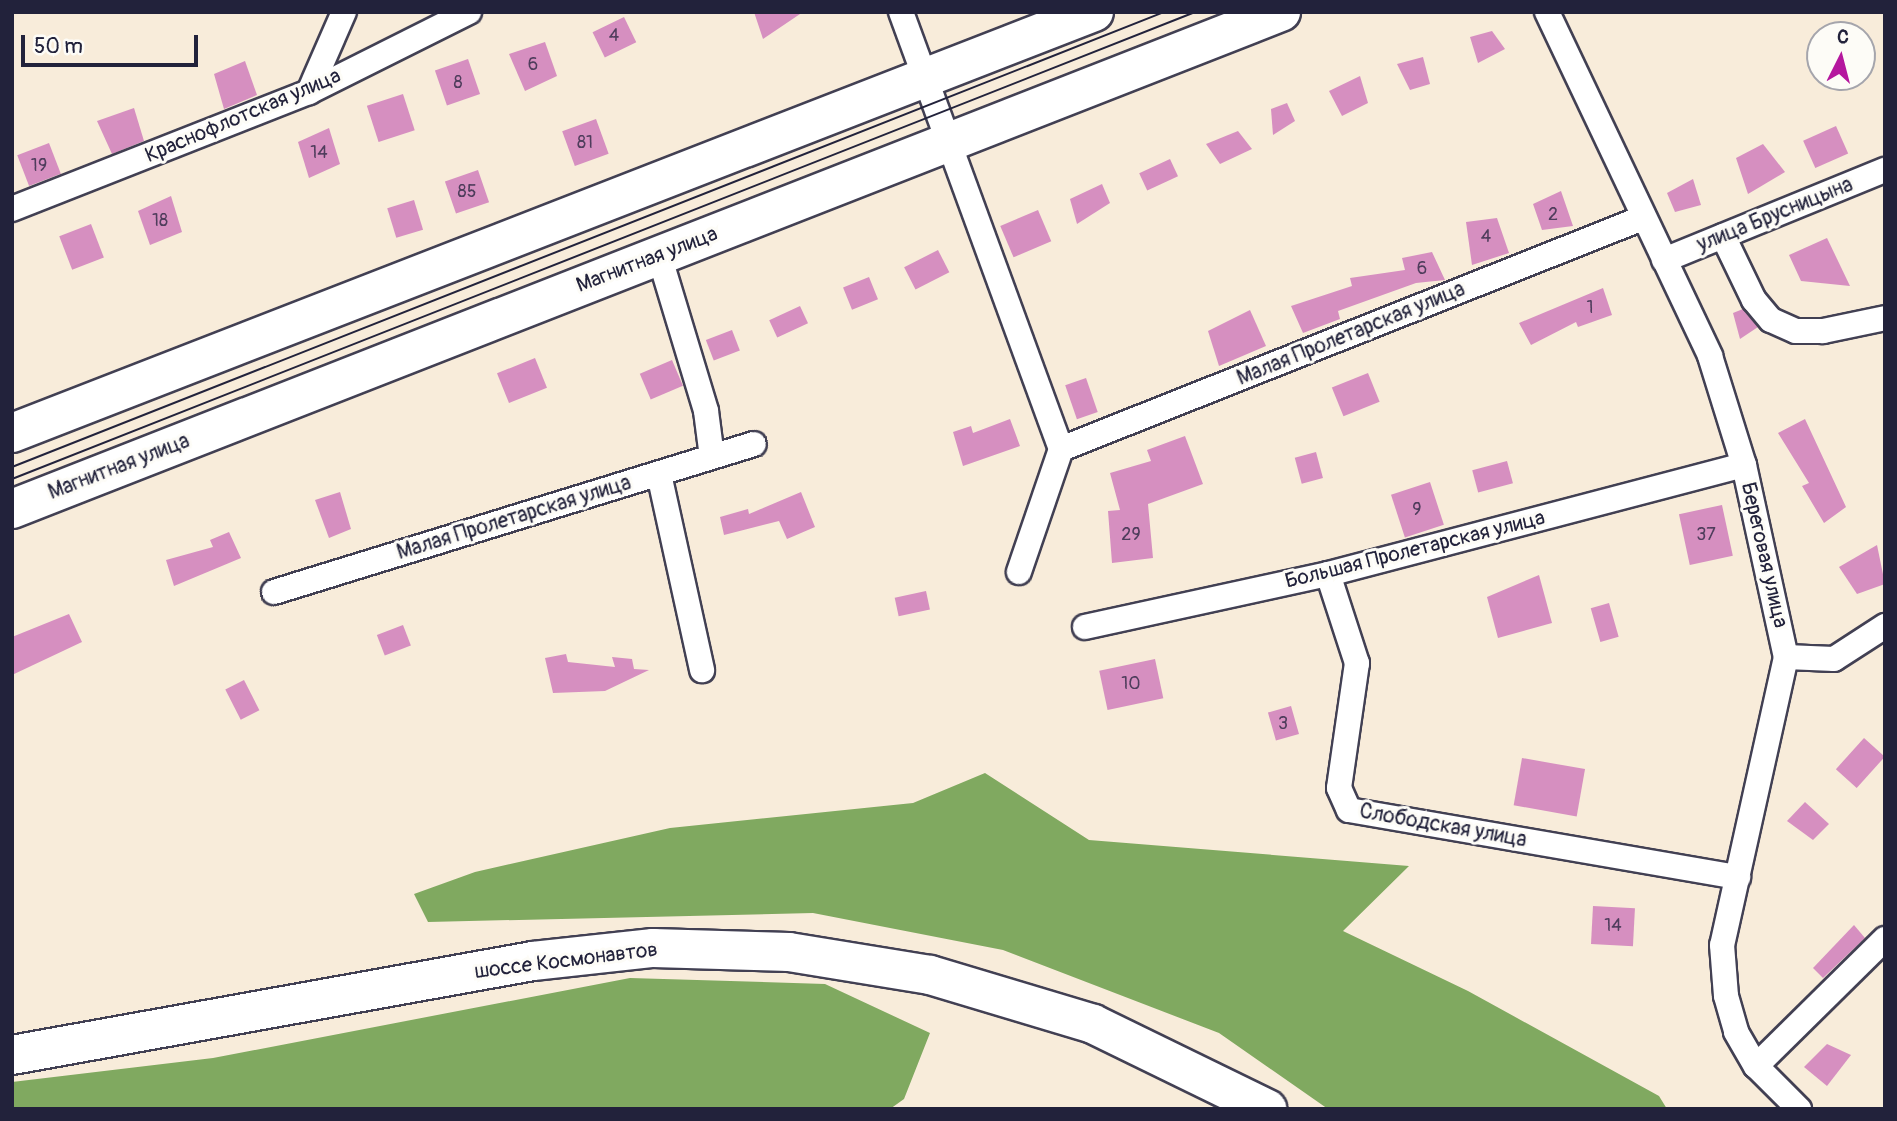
<!DOCTYPE html>
<meta charset="utf-8">
<style>
body{margin:0}
#map{position:relative;width:1897px;height:1121px;overflow:hidden;background:#f8ecda;font-family:Pangolin,sans-serif}
div>[style]{position:absolute}
.forest>*{inset:0;background:#80a960}
.building>*{inset:0;background:#d68fc0;transform-origin:0 0}
.roads{filter:drop-shadow(2px 0 #424053) drop-shadow(-2px 0 #424053) drop-shadow(0 2px #424053) drop-shadow(0 -2px #424053)}
.minor>*{height:24px;margin:-12px;padding:0 12px;transform-origin:12px;border-radius:12px;background:#fff}
.primary>*{height:38px;margin:-19px;padding:0 19px;transform-origin:19px;border-radius:19px;background:#fff}
.tram>*{height:2px;margin:-1px;padding:0 1px;transform-origin:1px;border-radius:1px;background:#22223b}
span{translate:-50% -50%;white-space:nowrap;text-align:center;line-height:1.15;-webkit-text-stroke:6px #fdfcf7;paint-order:stroke}
.number-label{font-size:18px;color:#4f3d5c}
.number-label span{-webkit-text-stroke-width:0}
.street-label{font-size:21px;color:#22223b}
.frame{position:absolute;inset:0;border:14px solid #22223b;pointer-events:none}
.north{position:absolute;left:1806px;top:21px;width:70px;height:70px;box-sizing:border-box;background:#fdfcf7;border:2px solid #a5a5ac;border-radius:50%;rotate:6deg;font-size:19px;font-weight:700;line-height:28px;text-align:center;color:#22223b}
.north::after{content:'';display:block;margin:auto;width:24px;height:32px;background:#b5179e;clip-path:polygon(50% 0,100% 100%,50% 72%,0 100%)}
.scale{position:absolute;left:21px;top:35px;width:177px;height:32px;box-sizing:border-box;border:4px solid #22223b;border-top:0;padding-left:9px;font-size:21px;line-height:24px;white-space:nowrap;color:#22223b;-webkit-text-stroke:5px #fdfcf7;paint-order:stroke}
</style>
<div id="map">
<div class="forest">
<i style="clip-path:polygon(985px 773px,1089px 840px,1409px 866px,1343px 931px,1468px 991px,1659px 1096px,1667px 1109px,1328px 1109px,1219px 1033px,1003px 950px,813px 913px,428px 922px,414px 894px,475px 872px,670px 828px,913px 803px)"></i>
<i style="clip-path:polygon(630px 978px,825px 984px,930px 1033px,904px 1099px,890px 1109px,12px 1109px,12px 1082px,213px 1058px)"></i>
</div>
<div class="building">
<i style="clip-path:polygon(754px 12px,803px 12px,763px 39px)"></i>
<i style="left:624px;top:17px;width:28px;height:35px;rotate:64deg"></i>
<i style="clip-path:polygon(1492px 31px,1505px 49px,1478px 63px,1470px 37px)"></i>
<i style="clip-path:polygon(545px 42px,557px 76px,525px 91px,509px 54px)"></i>
<i style="clip-path:polygon(1423px 57px,1430px 84px,1410px 90px,1397px 64px)"></i>
<i style="left:468px;top:59px;width:37px;height:35px;rotate:71deg"></i>
<i style="clip-path:polygon(245px 61px,257px 95px,224px 109px,214px 74px)"></i>
<i style="clip-path:polygon(1360px 76px,1368px 103px,1342px 116px,1329px 91px)"></i>
<i style="left:403px;top:94px;width:38px;height:38px;rotate:72deg"></i>
<i style="clip-path:polygon(1287px 103px,1295px 121px,1273px 135px,1271px 109px)"></i>
<i style="clip-path:polygon(134px 108px,144px 141px,112px 154px,97px 121px)"></i>
<i style="left:596px;top:119px;width:37px;height:36px;rotate:70deg"></i>
<i style="left:1836px;top:126px;width:30px;height:36px;rotate:66deg"></i>
<i style="clip-path:polygon(329px 128px,340px 164px,309px 178px,298px 142px)"></i>
<i style="clip-path:polygon(1238px 131px,1252px 149px,1220px 164px,1206px 144px)"></i>
<i style="left:49px;top:143px;width:33px;height:34px;rotate:69deg"></i>
<i style="clip-path:polygon(1763px 144px,1785px 172px,1748px 194px,1736px 158px)"></i>
<i style="left:1170px;top:159px;width:19px;height:34px;rotate:65deg"></i>
<i style="left:478px;top:170px;width:34px;height:35px;rotate:71deg"></i>
<i style="clip-path:polygon(1693px 179px,1701px 205px,1675px 212px,1667px 193px)"></i>
<i style="clip-path:polygon(1102px 184px,1110px 203px,1077px 224px,1070px 199px)"></i>
<i style="clip-path:polygon(1561px 191px,1573px 226px,1542px 230px,1533px 204px)"></i>
<i style="clip-path:polygon(171px 196px,182px 232px,150px 245px,138px 211px)"></i>
<i style="left:414px;top:200px;width:31px;height:28px;rotate:73deg"></i>
<i style="left:1038px;top:210px;width:34px;height:41px;rotate:67deg"></i>
<i style="clip-path:polygon(1497px 218px,1509px 253px,1472px 265px,1466px 222px)"></i>
<i style="left:91px;top:224px;width:36px;height:34px;rotate:69deg"></i>
<i style="clip-path:polygon(1827px 238px,1850px 286px,1801px 281px,1789px 255px)"></i>
<i style="left:938px;top:250px;width:25px;height:38px;rotate:63deg"></i>
<i style="clip-path:polygon(1432px 252px,1445px 280px,1416px 283px,1338px 311px,1340px 319px,1303px 333px,1291px 306px,1352px 286px,1350px 278px,1405px 270px,1402px 258px)"></i>
<i style="left:869px;top:277px;width:24px;height:28px;rotate:68deg"></i>
<i style="clip-path:polygon(1603px 288px,1612px 315px,1578px 327px,1576px 322px,1531px 345px,1519px 323px)"></i>
<i style="left:800px;top:306px;width:19px;height:34px;rotate:65deg"></i>
<i style="clip-path:polygon(1743px 309px,1758px 327px,1740px 339px,1733px 313px)"></i>
<i style="clip-path:polygon(1250px 310px,1266px 346px,1219px 366px,1208px 331px)"></i>
<i style="left:732px;top:330px;width:22px;height:28px;rotate:69deg"></i>
<i style="left:535px;top:358px;width:32px;height:41px;rotate:68deg"></i>
<i style="left:672px;top:360px;width:28px;height:35px;rotate:67deg"></i>
<i style="left:1368px;top:373px;width:31px;height:39px;rotate:68deg"></i>
<i style="left:1086px;top:378px;width:36px;height:22px;rotate:71deg"></i>
<i style="clip-path:polygon(1010px 419px,1020px 446px,963px 466px,953px 432px,971px 426px,973px 433px)"></i>
<i style="clip-path:polygon(1805px 419px,1846px 507px,1824px 523px,1802px 486px,1809px 483px,1778px 433px)"></i>
<i style="clip-path:polygon(1185px 436px,1203px 484px,1148px 504px,1153px 558px,1112px 563px,1108px 511px,1120px 510px,1110px 473px,1151px 461px,1147px 450px)"></i>
<i style="left:1316px;top:452px;width:27px;height:22px;rotate:75deg"></i>
<i style="left:1507px;top:461px;width:23px;height:36px;rotate:75deg"></i>
<i style="left:1430px;top:482px;width:45px;height:41px;rotate:72deg"></i>
<i style="clip-path:polygon(340px 492px,351px 529px,329px 538px,315px 500px)"></i>
<i style="clip-path:polygon(801px 492px,815px 527px,787px 539px,779px 521px,724px 535px,720px 517px,748px 509px,749px 514px)"></i>
<i style="left:1722px;top:505px;width:52px;height:44px;rotate:78deg"></i>
<i style="clip-path:polygon(229px 532px,241px 558px,174px 586px,166px 560px,213px 547px,210px 540px)"></i>
<i style="clip-path:polygon(1877px 545px,1885px 584px,1857px 594px,1839px 567px)"></i>
<i style="clip-path:polygon(1539px 575px,1552px 623px,1498px 638px,1487px 597px)"></i>
<i style="left:926px;top:591px;width:19px;height:32px;rotate:78deg"></i>
<i style="left:1609px;top:603px;width:35px;height:19px;rotate:74deg"></i>
<i style="clip-path:polygon(69px 614px,82px 642px,12px 675px,12px 637px)"></i>
<i style="left:403px;top:625px;width:22px;height:28px;rotate:69deg"></i>
<i style="clip-path:polygon(566px 654px,568px 662px,615px 667px,612px 657px,632px 659px,634px 669px,649px 670px,605px 691px,553px 693px,545px 658px)"></i>
<i style="left:1155px;top:659px;width:40px;height:57px;rotate:78deg"></i>
<i style="left:244px;top:680px;width:34px;height:21px;rotate:63deg"></i>
<i style="left:1291px;top:706px;width:29px;height:24px;rotate:74deg"></i>
<i style="left:1864px;top:738px;width:28px;height:42px;rotate:42deg"></i>
<i style="left:1522px;top:758px;width:64px;height:48px;rotate:10deg"></i>
<i style="clip-path:polygon(1805px 802px,1829px 824px,1813px 840px,1787px 821px)"></i>
<i style="left:1593px;top:906px;width:42px;height:38px;rotate:3deg"></i>
<i style="clip-path:polygon(1854px 925px,1865px 938px,1823px 978px,1813px 968px)"></i>
<i style="clip-path:polygon(1827px 1044px,1851px 1055px,1827px 1086px,1804px 1067px)"></i>
</div>
<div class="roads">
<div class="minor">
<i style="left:901px;top:12px;width:465px;rotate:69.9deg"></i>
<i style="left:1061px;top:449px;width:130px;rotate:108.9deg"></i>
<i style="left:1547px;top:12px;width:381px;rotate:64.6deg"></i>
<i style="left:1710px;top:356px;width:114px;rotate:72.7deg"></i>
<i style="left:1744px;top:465px;width:197px;rotate:77.7deg"></i>
<i style="left:1786px;top:657px;width:295px;rotate:102.5deg"></i>
<i style="left:1722px;top:945px;width:51px;rotate:85.5deg"></i>
<i style="left:1726px;top:996px;width:37px;rotate:74deg"></i>
<i style="left:1736px;top:1032px;width:39px;rotate:60deg"></i>
<i style="left:1756px;top:1066px;width:61px;rotate:45deg"></i>
<i style="left:309px;top:92px;width:87px;rotate:-66.4deg"></i>
<i style="left:12px;top:209px;width:319px;rotate:-21.5deg"></i>
<i style="left:309px;top:92px;width:179px;rotate:-26.6deg"></i>
<i style="left:1723px;top:236px;width:71px;rotate:64.2deg"></i>
<i style="left:1754px;top:300px;width:26px;rotate:50deg"></i>
<i style="left:1771px;top:320px;width:27px;rotate:24deg"></i>
<i style="left:1796px;top:331px;width:27px"></i>
<i style="left:1823px;top:331px;width:63px;rotate:-11.8deg"></i>
<i style="left:659px;top:255px;width:163px;rotate:73.2deg"></i>
<i style="left:706px;top:411px;width:46px;rotate:82.6deg"></i>
<i style="left:1664px;top:260px;width:239px;rotate:-22.2deg"></i>
<i style="left:1061px;top:449px;width:623px;rotate:-21.66deg"></i>
<i style="left:659px;top:474px;width:201px;rotate:77.6deg"></i>
<i style="left:1328px;top:574px;width:94px;rotate:72deg"></i>
<i style="left:1357px;top:663px;width:126px;rotate:98.2deg"></i>
<i style="left:1339px;top:788px;width:24px;rotate:66deg"></i>
<i style="left:1349px;top:810px;width:395px;rotate:9.8deg"></i>
<i style="left:274px;top:592px;width:502px;rotate:-17.14deg"></i>
<i style="left:1085px;top:627px;width:249px;rotate:-12.3deg"></i>
<i style="left:1328px;top:574px;width:430px;rotate:-14.7deg"></i>
<i style="left:1786px;top:657px;width:48px;rotate:2.4deg"></i>
<i style="left:1834px;top:659px;width:61px;rotate:-32.9deg"></i>
<i style="left:1756px;top:1066px;width:181px;rotate:-44.6deg"></i>
</div>
<div class="primary">
<i style="left:12px;top:433px;width:1161px;rotate:-21.26deg"></i>
<i style="left:12px;top:509px;width:1363px;rotate:-21.39deg"></i>
<i style="left:12px;top:1055px;width:529px;rotate:-10.23deg"></i>
<i style="left:533px;top:961px;width:121px;rotate:-6.2deg"></i>
<i style="left:653px;top:948px;width:136px;rotate:1.7deg"></i>
<i style="left:789px;top:952px;width:143px;rotate:9.3deg"></i>
<i style="left:930px;top:975px;width:170px;rotate:16.7deg"></i>
<i style="left:1093px;top:1024px;width:194px;rotate:26deg"></i>
</div>
</div>
<div class="tram">
<i style="left:12px;top:467px;width:1239px;rotate:-21.55deg"></i>
<i style="left:12px;top:479px;width:1272px;rotate:-21.54deg"></i>
</div>
<div class="number-label">
<span style="left:614px;top:36px">4</span>
<span style="left:533px;top:65px">6</span>
<span style="left:458px;top:83px">8</span>
<span style="left:585px;top:143px">81</span>
<span style="left:319px;top:153px">14</span>
<span style="left:39px;top:166px">19</span>
<span style="left:467px;top:192px">85</span>
<span style="left:1553px;top:215px">2</span>
<span style="left:160px;top:221px">18</span>
<span style="left:1486px;top:237px">4</span>
<span style="left:1422px;top:269px">6</span>
<span style="left:1590px;top:308px">1</span>
<span style="left:1417px;top:510px">9</span>
<span style="left:1131px;top:535px">29</span>
<span style="left:1706px;top:535px">37</span>
<span style="left:1131px;top:684px">10</span>
<span style="left:1283px;top:724px">3</span>
<span style="left:1613px;top:926px">14</span>
</div>
<div class="street-label">
<span style="left:243px;top:116px;rotate:-23deg">Краснофлотская улица</span>
<span style="left:1775px;top:215px;rotate:-22deg">улица Брусницына</span>
<span style="left:647px;top:260px;rotate:-21deg">Магнитная улица</span>
<span style="left:1351px;top:334px;rotate:-22deg">Малая Пролетарская улица</span>
<span style="left:119px;top:467px;rotate:-21deg">Магнитная улица</span>
<span style="left:514px;top:518px;rotate:-17deg">Малая Пролетарская улица</span>
<span style="left:1415px;top:550px;rotate:-14deg">Большая Пролетарская улица</span>
<span style="left:1764px;top:555px;rotate:77deg">Береговая улица</span>
<span style="left:1443px;top:826px;rotate:10deg">Слободская улица</span>
<span style="left:566px;top:961px;rotate:-7deg">шоссе Космонавтов</span>
</div>
<div class="frame"></div>
<div class="north">С</div>
<div class="scale">50 m</div>
</div>
